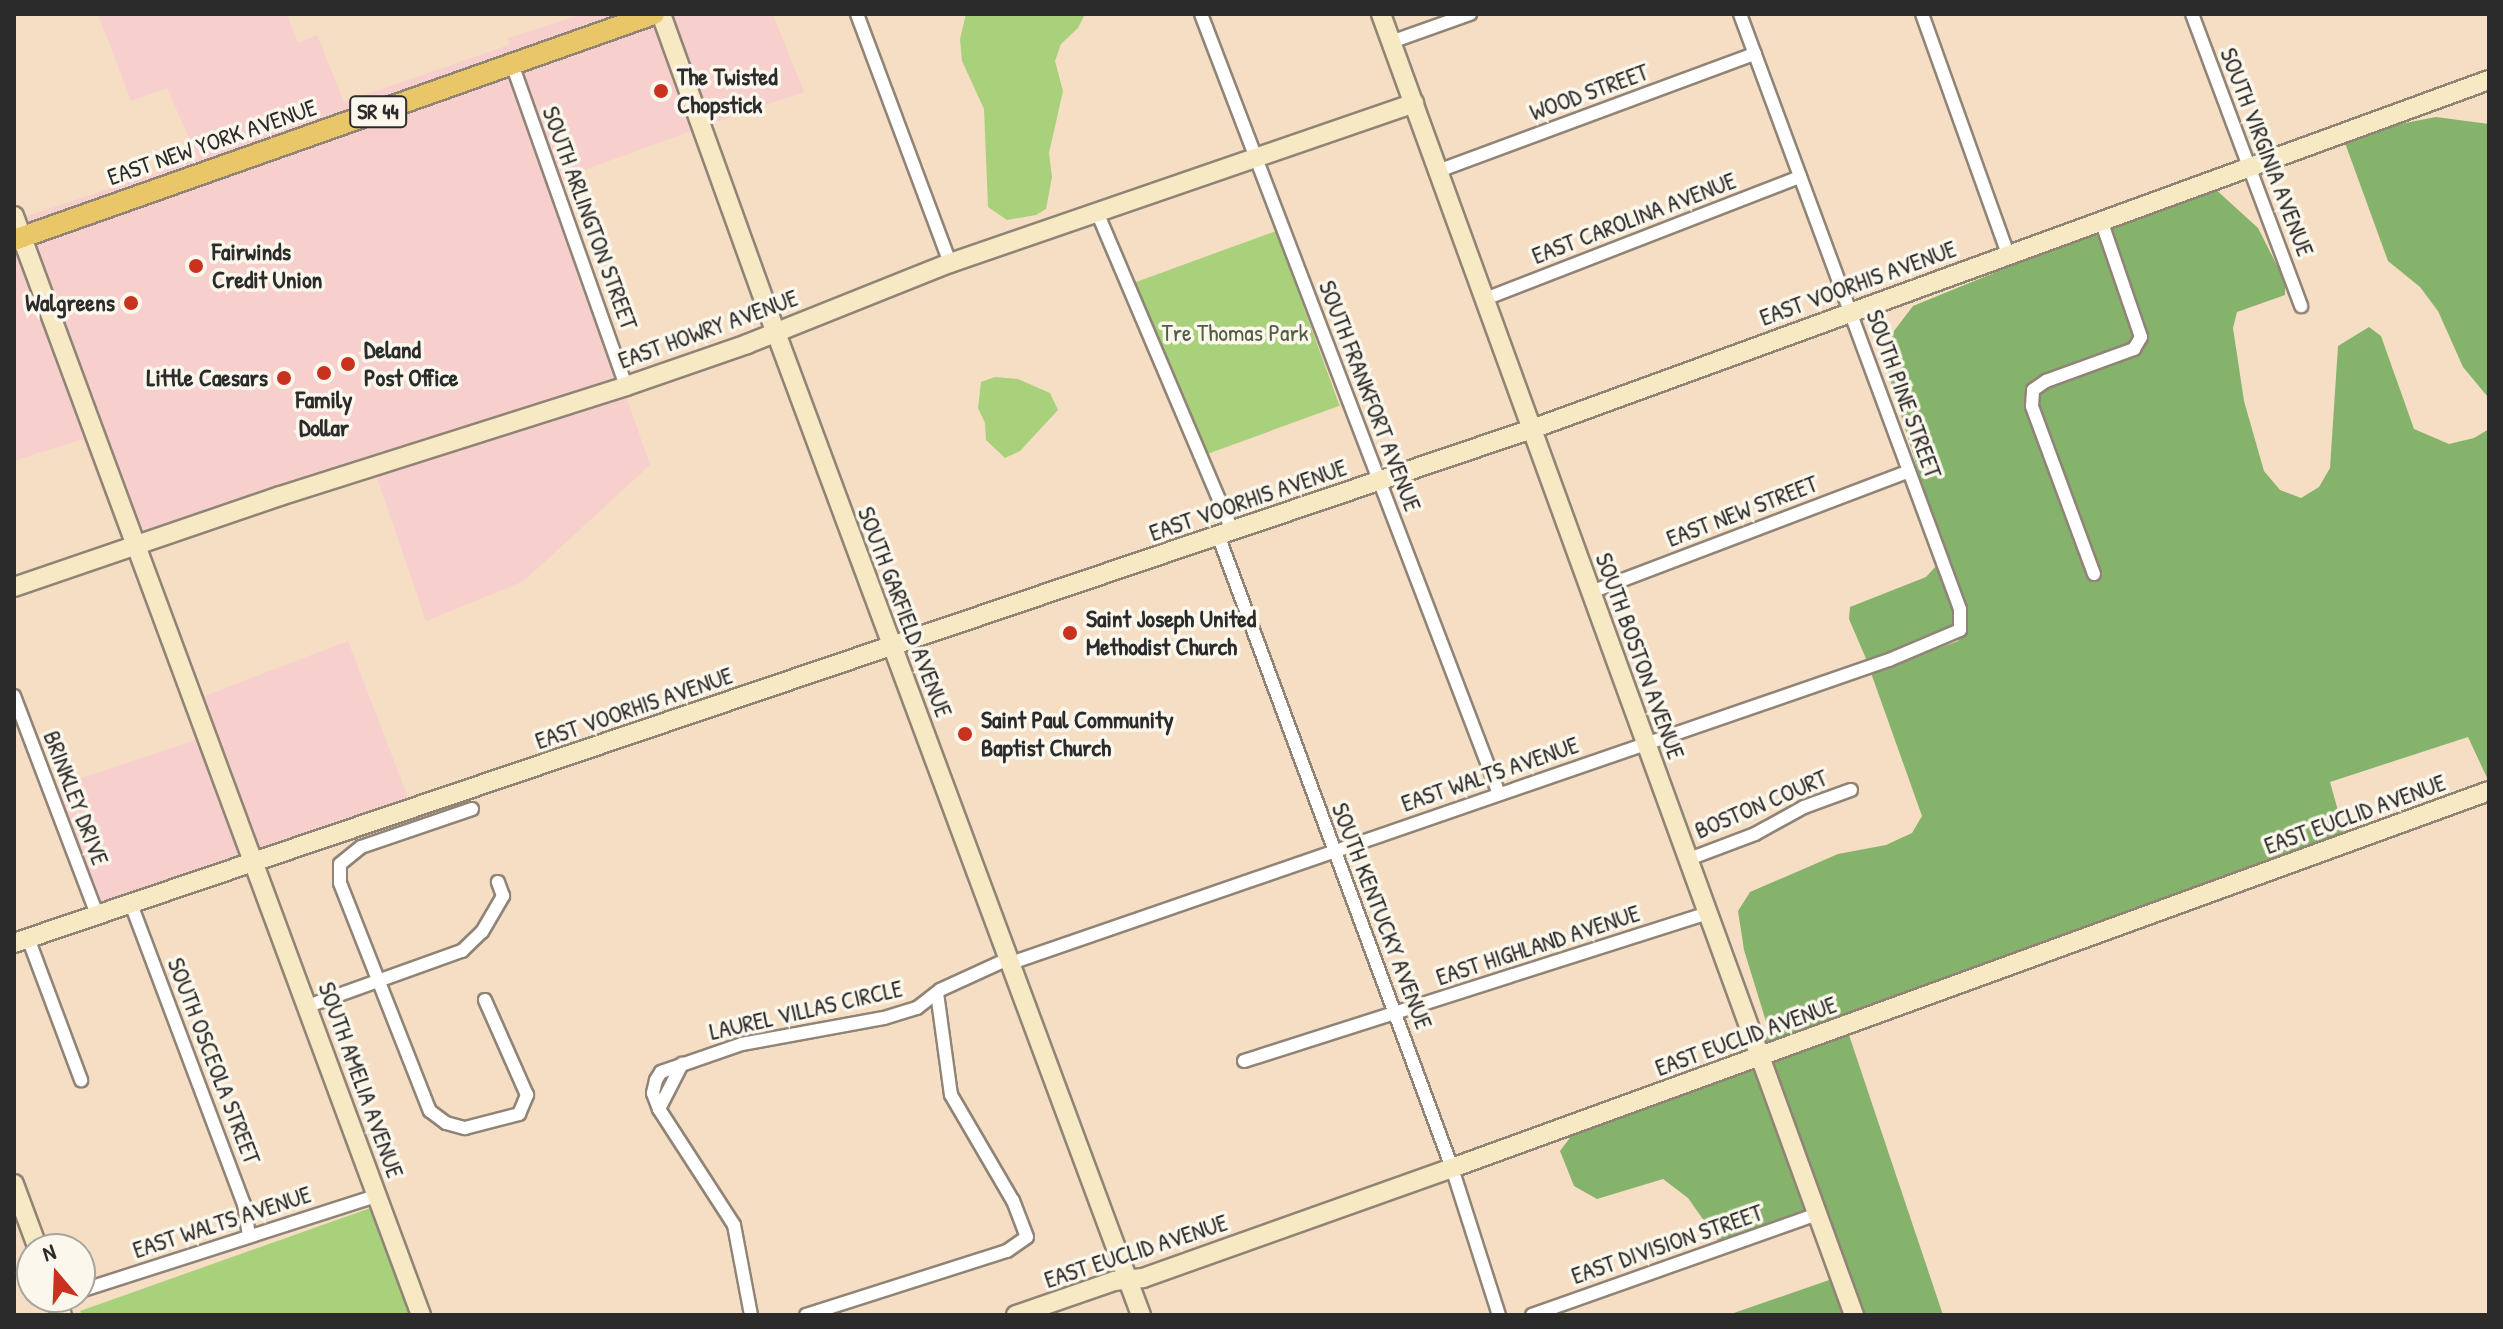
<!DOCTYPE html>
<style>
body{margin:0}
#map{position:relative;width:2503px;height:1329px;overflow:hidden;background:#f5dec3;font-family:"Patrick Hand",sans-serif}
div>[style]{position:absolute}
.built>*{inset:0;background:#f7d0cd;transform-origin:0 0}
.green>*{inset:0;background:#a9d17c;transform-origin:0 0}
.forest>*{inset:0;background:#86b36c}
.roads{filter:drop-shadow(2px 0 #908477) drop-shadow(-2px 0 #908477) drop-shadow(0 2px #908477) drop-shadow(0 -2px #908477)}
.street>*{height:12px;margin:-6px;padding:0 6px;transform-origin:6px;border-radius:6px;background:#fff}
.secondary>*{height:18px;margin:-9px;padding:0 9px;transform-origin:9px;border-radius:9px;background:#f6e9c3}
.primary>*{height:20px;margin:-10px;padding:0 10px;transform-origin:10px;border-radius:10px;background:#e9c769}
.dots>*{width:22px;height:22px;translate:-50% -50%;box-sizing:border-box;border:4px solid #fbf7ec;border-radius:50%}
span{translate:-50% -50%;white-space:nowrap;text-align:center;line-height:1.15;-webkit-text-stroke:7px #fbf7ec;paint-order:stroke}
.shield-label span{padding:2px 6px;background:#fbf7ec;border:2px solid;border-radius:6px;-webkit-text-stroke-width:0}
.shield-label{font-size:22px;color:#2b2b2b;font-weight:700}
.poi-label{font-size:24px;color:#2b2b2b;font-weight:700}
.left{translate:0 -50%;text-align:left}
.right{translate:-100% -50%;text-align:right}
.street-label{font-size:24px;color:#2b2b2b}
.park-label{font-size:24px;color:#515d43}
.frame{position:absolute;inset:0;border:16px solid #2b2b2b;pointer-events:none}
.north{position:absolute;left:16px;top:1233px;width:80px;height:80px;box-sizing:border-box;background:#fbf7ec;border:2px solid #a8a59f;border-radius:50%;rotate:341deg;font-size:22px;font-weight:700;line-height:32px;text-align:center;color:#2b2b2b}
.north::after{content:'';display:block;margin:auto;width:28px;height:36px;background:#c8321e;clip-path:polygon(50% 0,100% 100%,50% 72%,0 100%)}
</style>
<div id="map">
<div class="built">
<i style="clip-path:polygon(98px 14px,287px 14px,298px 43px,317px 35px,344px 102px,509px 45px,508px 38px,583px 14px,634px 14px,25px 229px,21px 218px,198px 159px,167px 88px,131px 101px)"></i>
<i style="clip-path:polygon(674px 14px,773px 14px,804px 92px,707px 125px,668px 16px)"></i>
<i style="left:657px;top:20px;width:116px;height:146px;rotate:70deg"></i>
<i style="left:509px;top:72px;width:328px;height:509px;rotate:70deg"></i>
<i style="clip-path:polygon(19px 245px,127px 539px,122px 541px,83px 439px,14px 461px,14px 247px)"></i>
<i style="clip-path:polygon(625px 393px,650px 465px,524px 581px,426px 621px,375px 472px)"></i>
<i style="left:348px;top:641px;width:173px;height:159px;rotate:69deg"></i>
<i style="clip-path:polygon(188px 701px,247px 857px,100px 907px,54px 787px,198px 739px,184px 702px)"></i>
</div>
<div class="green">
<i style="clip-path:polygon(966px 14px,1085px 14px,1078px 28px,1061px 44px,1055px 61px,1063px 91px,1049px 153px,1052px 177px,1046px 209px,1036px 215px,1007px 220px,988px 207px,984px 109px,962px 61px,960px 39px)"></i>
<i style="left:1276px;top:231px;width:186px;height:151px;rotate:70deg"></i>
<i style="clip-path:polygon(995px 377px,1018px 379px,1050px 393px,1058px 410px,1020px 451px,1005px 458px,986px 440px,985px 423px,978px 408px,981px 382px)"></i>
<i style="clip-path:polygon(376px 1206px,415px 1315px,82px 1315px,80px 1311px)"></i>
</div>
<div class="forest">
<i style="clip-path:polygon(2436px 117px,2489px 124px,2489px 404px,2487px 396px,2463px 367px,2438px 311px,2420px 287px,2388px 261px,2345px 143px,2374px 129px)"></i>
<i style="clip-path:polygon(2213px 187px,2258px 228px,2285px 281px,2285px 295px,2237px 312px,2233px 328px,2244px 401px,2264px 471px,2280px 490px,2301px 498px,2319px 487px,2330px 468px,2338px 346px,2369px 327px,2381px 336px,2414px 429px,2449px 444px,2474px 438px,2489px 429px,2489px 782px,2468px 737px,2330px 782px,2345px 836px,1763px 1046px,1768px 1028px,1744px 950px,1738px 911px,1750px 892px,1838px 854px,1886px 845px,1912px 833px,1922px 816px,1871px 673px,1958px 641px,1968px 626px,1968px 613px,1932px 517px,1887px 369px,1887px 340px,1913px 306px,2128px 218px)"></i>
<i style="clip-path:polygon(1937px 565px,1957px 624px,1952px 629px,1867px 661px,1849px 619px,1850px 607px,1926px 577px)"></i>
<i style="clip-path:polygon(1848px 1032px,1943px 1315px,1860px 1315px,1829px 1213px,1824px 1214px,1768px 1061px)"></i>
<i style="clip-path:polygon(1757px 1065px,1810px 1210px,1719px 1242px,1688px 1198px,1663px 1179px,1597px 1199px,1574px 1186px,1560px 1151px,1575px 1131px)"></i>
<i style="clip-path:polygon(1835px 1278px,1848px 1315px,1728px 1315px)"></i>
</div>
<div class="roads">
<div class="street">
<i style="left:857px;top:14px;width:266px;rotate:69.5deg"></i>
<i style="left:1201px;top:14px;width:835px;rotate:69.09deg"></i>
<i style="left:1922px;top:14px;width:255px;rotate:70.3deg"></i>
<i style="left:2192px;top:14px;width:312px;rotate:69.5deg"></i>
<i style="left:1391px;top:42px;width:84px;rotate:-19.5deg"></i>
<i style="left:512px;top:64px;width:342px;rotate:70.5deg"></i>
<i style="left:1438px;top:171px;width:338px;rotate:-20.3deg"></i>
<i style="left:1097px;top:212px;width:345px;rotate:67deg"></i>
<i style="left:1485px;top:299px;width:338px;rotate:-21.2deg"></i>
<i style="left:1218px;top:535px;width:675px;rotate:69.71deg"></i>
<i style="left:1452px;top:1168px;width:154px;rotate:72.3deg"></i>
<i style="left:2094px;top:574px;width:179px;rotate:-110.3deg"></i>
<i style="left:2032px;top:406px;width:16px;rotate:-86deg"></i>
<i style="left:2033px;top:390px;width:16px;rotate:-35deg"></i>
<i style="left:2046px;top:381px;width:94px;rotate:-20deg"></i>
<i style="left:2134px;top:349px;width:14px;rotate:-60deg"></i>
<i style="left:2141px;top:337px;width:124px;rotate:-108.9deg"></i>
<i style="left:1591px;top:592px;width:340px;rotate:-20.8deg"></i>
<i style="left:14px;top:696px;width:234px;rotate:69.2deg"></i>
<i style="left:472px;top:809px;width:117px;rotate:161.1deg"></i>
<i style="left:361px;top:847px;width:27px;rotate:141deg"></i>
<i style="left:340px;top:864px;width:19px;rotate:90deg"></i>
<i style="left:340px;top:883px;width:245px;rotate:68.5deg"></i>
<i style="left:430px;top:1111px;width:20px;rotate:37deg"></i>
<i style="left:446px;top:1123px;width:20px;rotate:15deg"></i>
<i style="left:465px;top:1128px;width:56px;rotate:-14.5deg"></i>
<i style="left:519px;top:1114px;width:21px;rotate:-67deg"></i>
<i style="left:527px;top:1095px;width:104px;rotate:-113.9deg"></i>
<i style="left:1689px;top:859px;width:71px;rotate:-20.7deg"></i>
<i style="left:1755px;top:834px;width:56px;rotate:-28.9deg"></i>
<i style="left:1804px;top:807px;width:50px;rotate:-19.9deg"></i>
<i style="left:131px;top:904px;width:321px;rotate:69.4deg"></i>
<i style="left:244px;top:1204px;width:32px;rotate:81deg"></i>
<i style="left:28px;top:938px;width:152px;rotate:69.5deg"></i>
<i style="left:1011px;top:963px;width:929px;rotate:-19.04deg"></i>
<i style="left:1889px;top:660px;width:77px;rotate:-22.9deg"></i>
<i style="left:1960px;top:630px;width:21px;rotate:-90deg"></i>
<i style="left:1960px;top:609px;width:634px;rotate:-110.29deg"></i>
<i style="left:308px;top:1006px;width:164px;rotate:-19.7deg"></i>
<i style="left:462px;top:951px;width:28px;rotate:-44deg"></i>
<i style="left:482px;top:932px;width:42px;rotate:-59.7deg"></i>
<i style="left:503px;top:896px;width:15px;rotate:-110deg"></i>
<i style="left:1244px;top:1061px;width:487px;rotate:-17.7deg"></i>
<i style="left:659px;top:1109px;width:51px;rotate:-62.9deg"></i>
<i style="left:80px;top:1291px;width:314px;rotate:-17.8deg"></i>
<i style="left:751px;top:1315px;width:92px;rotate:-100.7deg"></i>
<i style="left:734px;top:1225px;width:138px;rotate:-122.9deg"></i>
<i style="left:659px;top:1109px;width:17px;rotate:-111deg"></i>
<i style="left:653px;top:1093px;width:13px;rotate:-77deg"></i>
<i style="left:656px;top:1080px;width:9px;rotate:-58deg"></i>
<i style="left:661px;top:1072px;width:86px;rotate:-19.1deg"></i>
<i style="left:742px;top:1044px;width:144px;rotate:-10.4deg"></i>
<i style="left:884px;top:1018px;width:34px;rotate:-17deg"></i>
<i style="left:917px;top:1008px;width:29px;rotate:-38deg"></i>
<i style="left:940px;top:990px;width:77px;rotate:-24.6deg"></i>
<i style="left:806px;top:1315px;width:211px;rotate:-17.7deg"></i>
<i style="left:1007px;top:1251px;width:24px;rotate:-35deg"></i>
<i style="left:1027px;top:1237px;width:39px;rotate:-111deg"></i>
<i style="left:1013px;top:1201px;width:123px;rotate:-120.3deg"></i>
<i style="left:951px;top:1095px;width:103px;rotate:-97.8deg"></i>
<i style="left:1532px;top:1315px;width:303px;rotate:-19.5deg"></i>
</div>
<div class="secondary">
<i style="left:661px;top:14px;width:336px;rotate:70.2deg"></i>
<i style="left:775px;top:330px;width:1051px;rotate:69.62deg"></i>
<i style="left:1381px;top:14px;width:1384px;rotate:70.02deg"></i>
<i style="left:14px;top:216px;width:1172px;rotate:69.68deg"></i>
<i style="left:14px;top:587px;width:281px;rotate:-18.9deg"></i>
<i style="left:280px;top:496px;width:363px;rotate:-17.6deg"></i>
<i style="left:626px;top:386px;width:128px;rotate:-19.1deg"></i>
<i style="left:747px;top:344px;width:219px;rotate:-21.8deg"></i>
<i style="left:950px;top:263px;width:491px;rotate:-19deg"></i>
<i style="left:14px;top:943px;width:1603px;rotate:-18.71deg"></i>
<i style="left:1532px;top:429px;width:1019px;rotate:-20.04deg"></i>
<i style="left:14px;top:1184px;width:69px;rotate:69.7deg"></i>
<i style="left:55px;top:1297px;width:19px;rotate:69deg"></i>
<i style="left:1016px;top:1315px;width:104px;rotate:-19.1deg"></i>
<i style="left:1114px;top:1281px;width:29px;rotate:-6deg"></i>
<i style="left:1143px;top:1278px;width:328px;rotate:-19.6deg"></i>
<i style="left:1452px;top:1168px;width:1103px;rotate:-19.98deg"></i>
</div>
<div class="primary">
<i style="left:14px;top:240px;width:679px;rotate:-19.45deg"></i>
</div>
</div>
<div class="dots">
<i style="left:661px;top:91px;background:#c8321e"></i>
<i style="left:196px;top:266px;background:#c8321e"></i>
<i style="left:131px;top:303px;background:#c8321e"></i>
<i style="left:348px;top:364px;background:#c8321e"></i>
<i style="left:324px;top:373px;background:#c8321e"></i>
<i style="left:284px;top:378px;background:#c8321e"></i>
<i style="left:1070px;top:633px;background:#c8321e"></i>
<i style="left:965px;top:734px;background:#c8321e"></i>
</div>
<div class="shield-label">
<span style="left:378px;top:112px">SR 44</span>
</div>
<div class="poi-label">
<span class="left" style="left:677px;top:91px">The Twisted<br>Chopstick</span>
<span class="left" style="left:212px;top:266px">Fairwinds<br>Credit Union</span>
<span class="right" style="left:115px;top:303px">Walgreens</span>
<span class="left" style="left:364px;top:364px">Deland<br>Post Office</span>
<span class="right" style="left:268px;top:378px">Little Caesars</span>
<span style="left:324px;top:414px">Family<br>Dollar</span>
<span class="left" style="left:1086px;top:633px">Saint Joseph United<br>Methodist Church</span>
<span class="left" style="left:981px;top:734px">Saint Paul Community<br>Baptist Church</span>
</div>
<div class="street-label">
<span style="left:1589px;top:92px;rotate:-20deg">WOOD STREET</span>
<span style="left:212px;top:142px;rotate:-19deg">EAST NEW YORK AVENUE</span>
<span style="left:2267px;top:152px;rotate:69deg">SOUTH VIRGINIA AVENUE</span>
<span style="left:590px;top:218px;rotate:70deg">SOUTH ARLINGTON STREET</span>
<span style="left:1634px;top:218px;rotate:-21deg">EAST CAROLINA AVENUE</span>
<span style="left:1858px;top:283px;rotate:-20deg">EAST VOORHIS AVENUE</span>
<span style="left:708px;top:329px;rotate:-20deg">EAST HOWRY AVENUE</span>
<span style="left:1904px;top:394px;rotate:70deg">SOUTH PINE STREET</span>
<span style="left:1370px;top:396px;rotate:69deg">SOUTH FRANKFORT AVENUE</span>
<span style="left:1248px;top:500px;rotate:-19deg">EAST VOORHIS AVENUE</span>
<span style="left:1742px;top:511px;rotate:-21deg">EAST NEW STREET</span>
<span style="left:905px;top:612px;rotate:69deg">SOUTH GARFIELD AVENUE</span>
<span style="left:1640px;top:656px;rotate:70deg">SOUTH BOSTON AVENUE</span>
<span style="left:634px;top:708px;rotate:-19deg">EAST VOORHIS AVENUE</span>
<span style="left:1490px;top:774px;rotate:-19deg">EAST WALTS AVENUE</span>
<span style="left:76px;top:798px;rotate:69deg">BRINKLEY DRIVE</span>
<span style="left:1761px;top:804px;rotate:-23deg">BOSTON COURT</span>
<span style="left:2355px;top:814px;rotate:-20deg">EAST EUCLID AVENUE</span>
<span style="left:1382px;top:916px;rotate:69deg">SOUTH KENTUCKY AVENUE</span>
<span style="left:1538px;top:945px;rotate:-18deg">EAST HIGHLAND AVENUE</span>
<span style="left:806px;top:1010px;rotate:-13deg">LAUREL VILLAS CIRCLE</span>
<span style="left:1746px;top:1036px;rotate:-20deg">EAST EUCLID AVENUE</span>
<span style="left:214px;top:1061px;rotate:69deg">SOUTH OSCEOLA STREET</span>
<span style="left:361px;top:1080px;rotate:70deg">SOUTH AMELIA AVENUE</span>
<span style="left:222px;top:1222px;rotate:-18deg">EAST WALTS AVENUE</span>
<span style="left:1667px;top:1244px;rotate:-19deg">EAST DIVISION STREET</span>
<span style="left:1136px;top:1251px;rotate:-18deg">EAST EUCLID AVENUE</span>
</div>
<div class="park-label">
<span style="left:1235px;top:333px">Tre Thomas Park</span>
</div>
<div class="frame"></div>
<div class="north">N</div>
</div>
